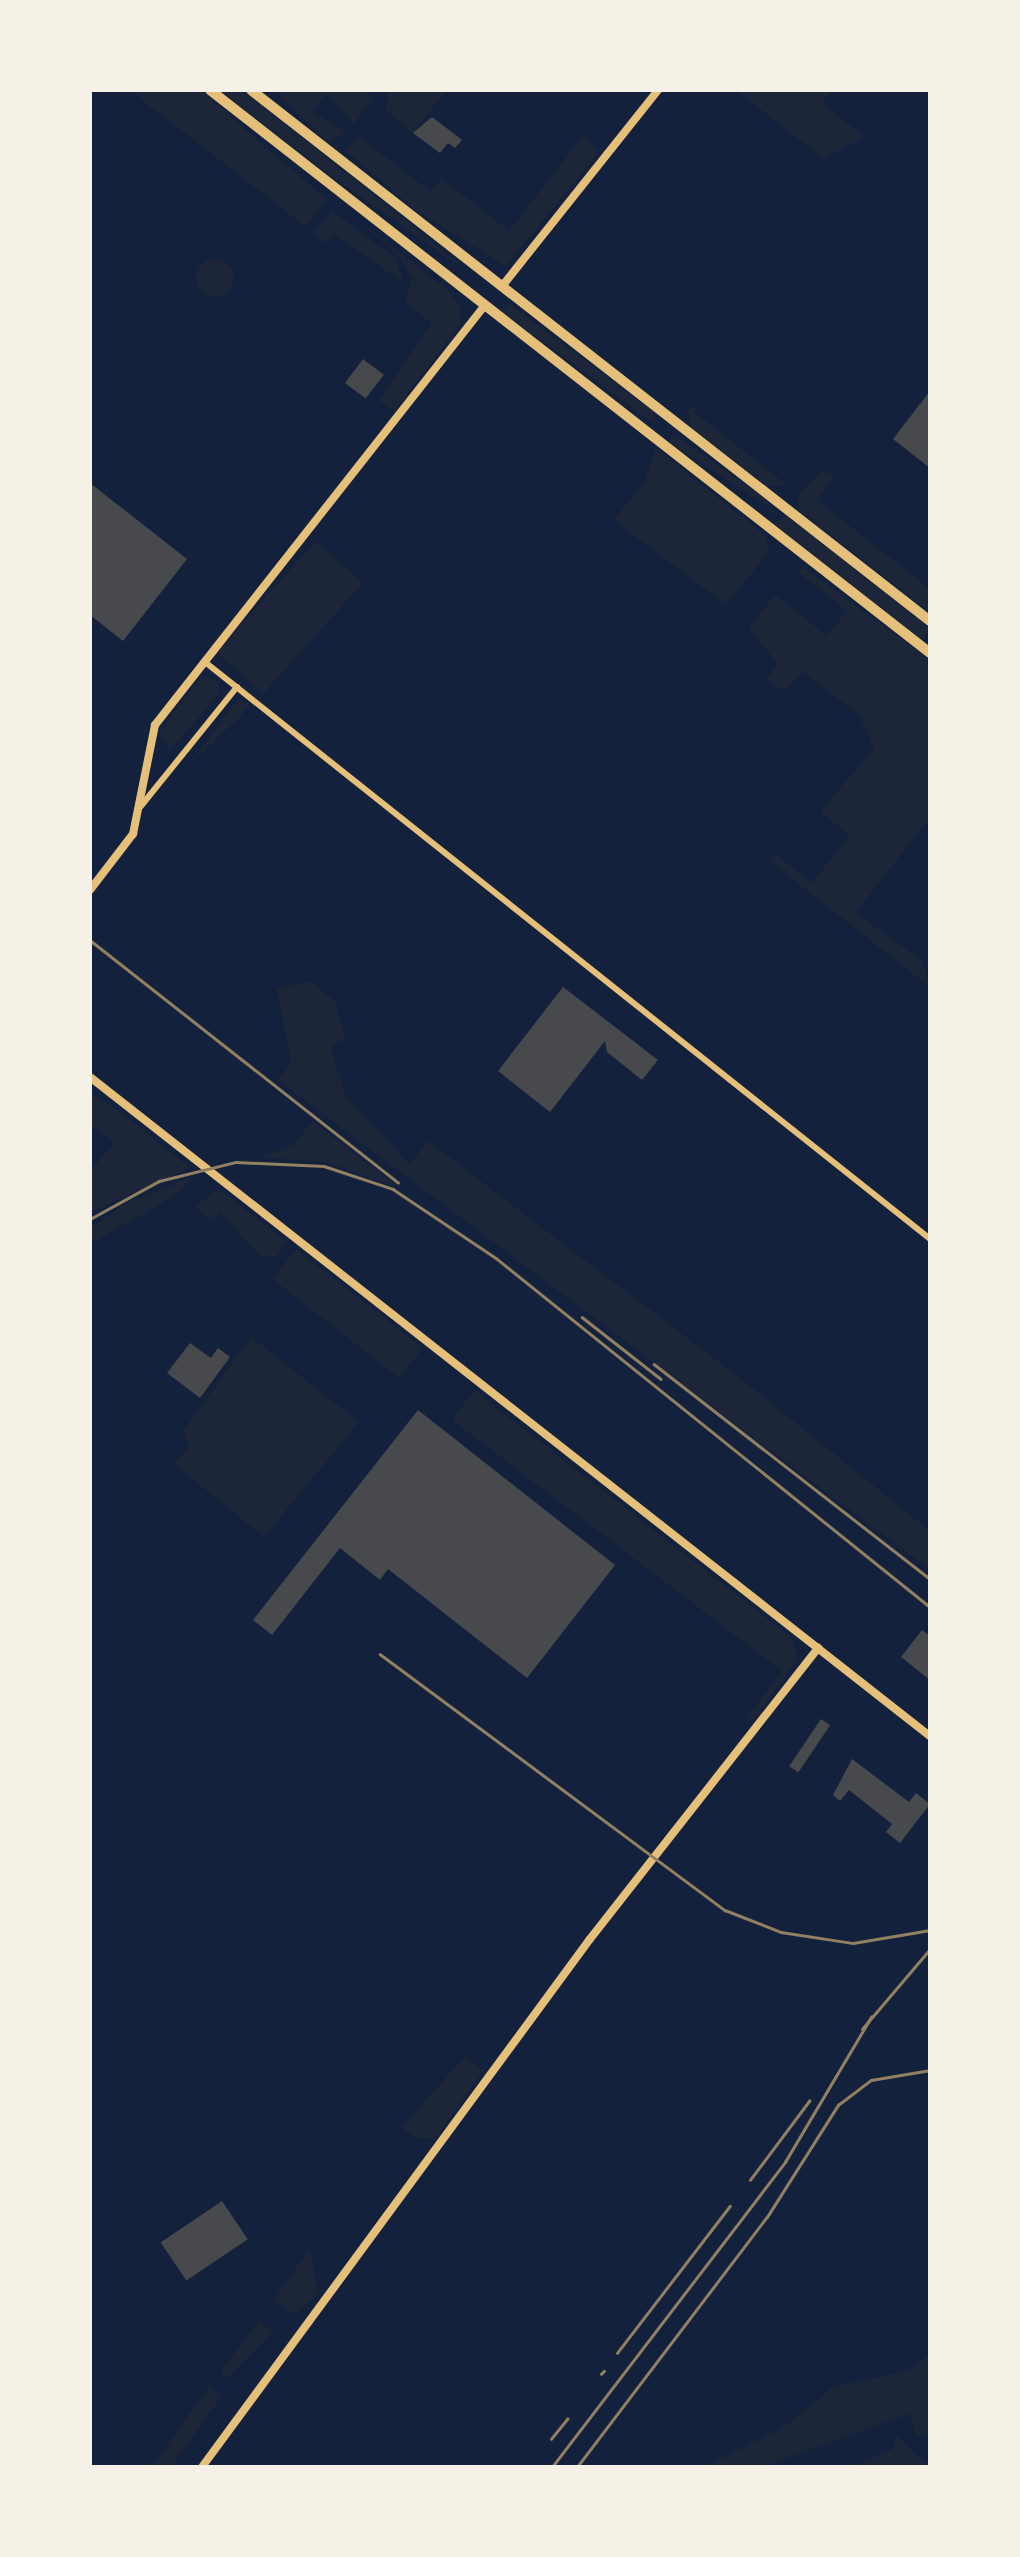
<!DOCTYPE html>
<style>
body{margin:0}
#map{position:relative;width:1020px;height:2557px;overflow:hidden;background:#14213d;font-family:"PT Sans",sans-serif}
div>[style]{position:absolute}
.green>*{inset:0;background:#1d2539;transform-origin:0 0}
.round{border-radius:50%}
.building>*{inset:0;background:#48494c;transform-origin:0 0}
.minor>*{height:6px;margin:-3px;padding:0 3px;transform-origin:3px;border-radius:3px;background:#e5c07b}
.tertiary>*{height:8px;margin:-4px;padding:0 4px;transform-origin:4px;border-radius:4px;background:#e5c07b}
.primary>*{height:10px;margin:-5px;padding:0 5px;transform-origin:5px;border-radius:5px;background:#e5c07b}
.rail>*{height:2.5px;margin:-1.25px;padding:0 1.25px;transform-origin:1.25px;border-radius:1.25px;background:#918062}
span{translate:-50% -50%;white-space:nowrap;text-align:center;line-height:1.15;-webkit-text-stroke:10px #f6f1e7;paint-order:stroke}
.frame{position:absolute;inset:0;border:92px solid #f6f1e7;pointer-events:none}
</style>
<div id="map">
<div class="green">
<i style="clip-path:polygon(129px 90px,200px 90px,327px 200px,306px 227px)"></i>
<i style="clip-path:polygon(219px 90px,242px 90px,481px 281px,327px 173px)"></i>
<i style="clip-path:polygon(274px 90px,363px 90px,373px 98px,354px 124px,326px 94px,312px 112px,347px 131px,329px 144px)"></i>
<i style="clip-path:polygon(389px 90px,446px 90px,413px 133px,386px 110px)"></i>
<i style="clip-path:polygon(736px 90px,832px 90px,822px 103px,865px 137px,823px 158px)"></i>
<i style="clip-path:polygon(585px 133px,598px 153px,506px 266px,417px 211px,345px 150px,359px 137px,430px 191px,442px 179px,509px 231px)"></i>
<i style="clip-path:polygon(338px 205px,447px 289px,461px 308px,460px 324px,394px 411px,379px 400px,432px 323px,405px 303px,412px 279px,398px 254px)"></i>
<i style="clip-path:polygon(332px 211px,396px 258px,403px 282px,333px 234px,327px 243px,313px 233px)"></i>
<i class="round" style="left:196px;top:259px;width:38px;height:38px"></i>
<i style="clip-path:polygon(510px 304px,655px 413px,656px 425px,501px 311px)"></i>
<i style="clip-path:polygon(698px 406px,694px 412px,787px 485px,767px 486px,691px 427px,687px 410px)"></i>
<i style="clip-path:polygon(674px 434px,768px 501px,769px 507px,669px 442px)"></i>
<i style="clip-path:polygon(655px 447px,767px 537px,768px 553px,726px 605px,614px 520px,645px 481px)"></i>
<i style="clip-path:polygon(822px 471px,834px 476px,817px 500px,930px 589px,930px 612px,800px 511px,797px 496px)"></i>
<i style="left:784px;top:514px;width:186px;height:14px;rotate:38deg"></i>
<i style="left:316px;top:541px;width:63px;height:149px;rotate:42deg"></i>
<i style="clip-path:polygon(803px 567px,930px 660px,930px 818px,855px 913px,921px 959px,930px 987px,769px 861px,775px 854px,812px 883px,850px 835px,820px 812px,874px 748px,859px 715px,802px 672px,784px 691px,766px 680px,778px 664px,748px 628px,775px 595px,827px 636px,847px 611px,799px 573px)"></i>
<i style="clip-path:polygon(201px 677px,219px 681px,219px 694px,169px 751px,159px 732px)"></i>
<i style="clip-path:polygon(238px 699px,250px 703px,240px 717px,189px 765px)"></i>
<i style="clip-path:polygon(311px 981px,336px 1003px,345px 1040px,330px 1047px,346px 1097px,410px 1164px,428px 1141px,740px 1378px,930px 1531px,930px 1570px,278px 1080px,291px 1063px,277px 988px)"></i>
<i style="clip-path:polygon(90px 1092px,124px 1115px,190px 1168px,90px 1212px,90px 1170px,115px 1144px,90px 1123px)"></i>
<i style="clip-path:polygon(312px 1121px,396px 1185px,396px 1187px,325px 1162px,260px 1157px,294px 1145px)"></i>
<i style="clip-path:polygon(191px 1177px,178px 1194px,90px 1244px,90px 1228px,125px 1204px)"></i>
<i style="clip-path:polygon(219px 1189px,286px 1241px,277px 1256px,262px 1257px,220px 1213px,213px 1221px,194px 1207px)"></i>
<i style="left:296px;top:1249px;width:161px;height:38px;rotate:38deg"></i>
<i style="clip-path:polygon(251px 1337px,359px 1422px,264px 1537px,174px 1464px,188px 1448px,184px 1430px)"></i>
<i style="clip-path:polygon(474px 1390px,792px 1638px,798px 1659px,754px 1719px,745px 1720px,782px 1671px,452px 1420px)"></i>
<i style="clip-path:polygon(466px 2056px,483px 2071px,435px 2139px,416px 2138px,401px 2127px)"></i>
<i style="clip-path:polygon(310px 2248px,318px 2293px,296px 2314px,273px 2301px)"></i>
<i style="clip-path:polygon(259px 2320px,273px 2332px,226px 2379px,221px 2371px)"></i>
<i style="clip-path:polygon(930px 2353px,930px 2433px,918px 2438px,909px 2414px,762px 2467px,703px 2467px,784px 2427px,833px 2387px,909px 2370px)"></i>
<i style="clip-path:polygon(210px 2385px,221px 2397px,171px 2467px,152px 2467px)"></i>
<i style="clip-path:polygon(897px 2436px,930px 2467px,852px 2467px,892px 2449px)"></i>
</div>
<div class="building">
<i style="clip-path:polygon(432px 117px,462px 140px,455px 148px,448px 143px,440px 153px,413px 133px)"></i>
<i style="left:363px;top:359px;width:26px;height:30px;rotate:37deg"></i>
<i style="clip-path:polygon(930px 391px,930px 468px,893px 439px)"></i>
<i style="clip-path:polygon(90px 483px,187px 559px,123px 641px,90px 615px)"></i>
<i style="clip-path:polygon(563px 987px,658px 1060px,642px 1080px,607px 1052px,605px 1041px,550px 1112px,498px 1071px)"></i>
<i style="clip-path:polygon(190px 1343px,211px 1358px,218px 1348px,230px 1357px,200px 1398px,167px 1373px)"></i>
<i style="clip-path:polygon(418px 1410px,615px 1565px,527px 1678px,388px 1569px,380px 1580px,340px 1548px,272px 1635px,253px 1620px)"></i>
<i style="clip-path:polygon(922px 1630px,930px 1636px,930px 1680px,901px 1657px)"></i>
<i style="left:821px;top:1719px;width:11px;height:57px;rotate:34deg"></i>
<i style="clip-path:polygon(852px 1759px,909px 1802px,916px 1793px,930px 1804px,900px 1843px,886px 1832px,892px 1824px,849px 1790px,840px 1801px,833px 1795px)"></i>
<i style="left:222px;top:2201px;width:46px;height:74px;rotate:56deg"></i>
</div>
<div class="minor">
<i style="left:205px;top:662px;width:927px;rotate:38.51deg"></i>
<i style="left:141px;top:806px;width:153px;rotate:-51.1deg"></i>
</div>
<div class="tertiary">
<i style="left:503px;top:285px;width:249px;rotate:-51.5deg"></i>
<i style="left:90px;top:890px;width:71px;rotate:-52.5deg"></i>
<i style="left:133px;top:834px;width:111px;rotate:-78.6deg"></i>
<i style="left:155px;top:725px;width:534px;rotate:-51.84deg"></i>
<i style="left:90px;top:1077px;width:1068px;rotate:38.12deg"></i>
<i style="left:202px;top:2467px;width:655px;rotate:-53.69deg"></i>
<i style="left:590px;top:1939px;width:370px;rotate:-51.9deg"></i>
</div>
<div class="primary">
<i style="left:210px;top:90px;width:914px;rotate:38.02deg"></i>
<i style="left:251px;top:90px;width:862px;rotate:38.03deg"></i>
</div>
<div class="rail">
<i style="left:90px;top:940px;width:392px;rotate:38.2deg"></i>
<i style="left:90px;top:1219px;width:79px;rotate:-28.8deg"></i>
<i style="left:159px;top:1181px;width:79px;rotate:-13.9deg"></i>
<i style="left:236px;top:1162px;width:88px;rotate:2.6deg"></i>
<i style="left:324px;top:1166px;width:73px;rotate:18.4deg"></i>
<i style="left:393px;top:1189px;width:124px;rotate:33.8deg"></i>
<i style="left:496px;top:1258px;width:557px;rotate:38.8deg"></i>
<i style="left:582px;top:1317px;width:100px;rotate:38.1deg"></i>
<i style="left:654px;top:1364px;width:350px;rotate:37.9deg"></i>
<i style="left:380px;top:1654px;width:430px;rotate:36.6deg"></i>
<i style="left:725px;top:1910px;width:60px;rotate:21.4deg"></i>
<i style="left:781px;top:1932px;width:73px;rotate:8.7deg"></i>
<i style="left:853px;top:1943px;width:78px;rotate:-9.6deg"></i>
<i style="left:862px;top:2029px;width:105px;rotate:-49.6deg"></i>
<i style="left:750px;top:2180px;width:99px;rotate:-53.2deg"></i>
<i style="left:617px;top:2353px;width:185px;rotate:-52.5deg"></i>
<i style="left:601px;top:2374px;width:4px;rotate:-45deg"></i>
<i style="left:551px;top:2439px;width:26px;rotate:-51deg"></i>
<i style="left:552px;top:2467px;width:384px;rotate:-52.6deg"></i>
<i style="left:785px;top:2162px;width:169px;rotate:-59.3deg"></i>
<i style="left:577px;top:2467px;width:314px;rotate:-52.8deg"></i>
<i style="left:767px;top:2217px;width:133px;rotate:-57.6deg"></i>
<i style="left:838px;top:2105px;width:41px;rotate:-37.1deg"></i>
<i style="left:871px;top:2080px;width:60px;rotate:-9.6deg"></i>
</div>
<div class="frame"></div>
</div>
